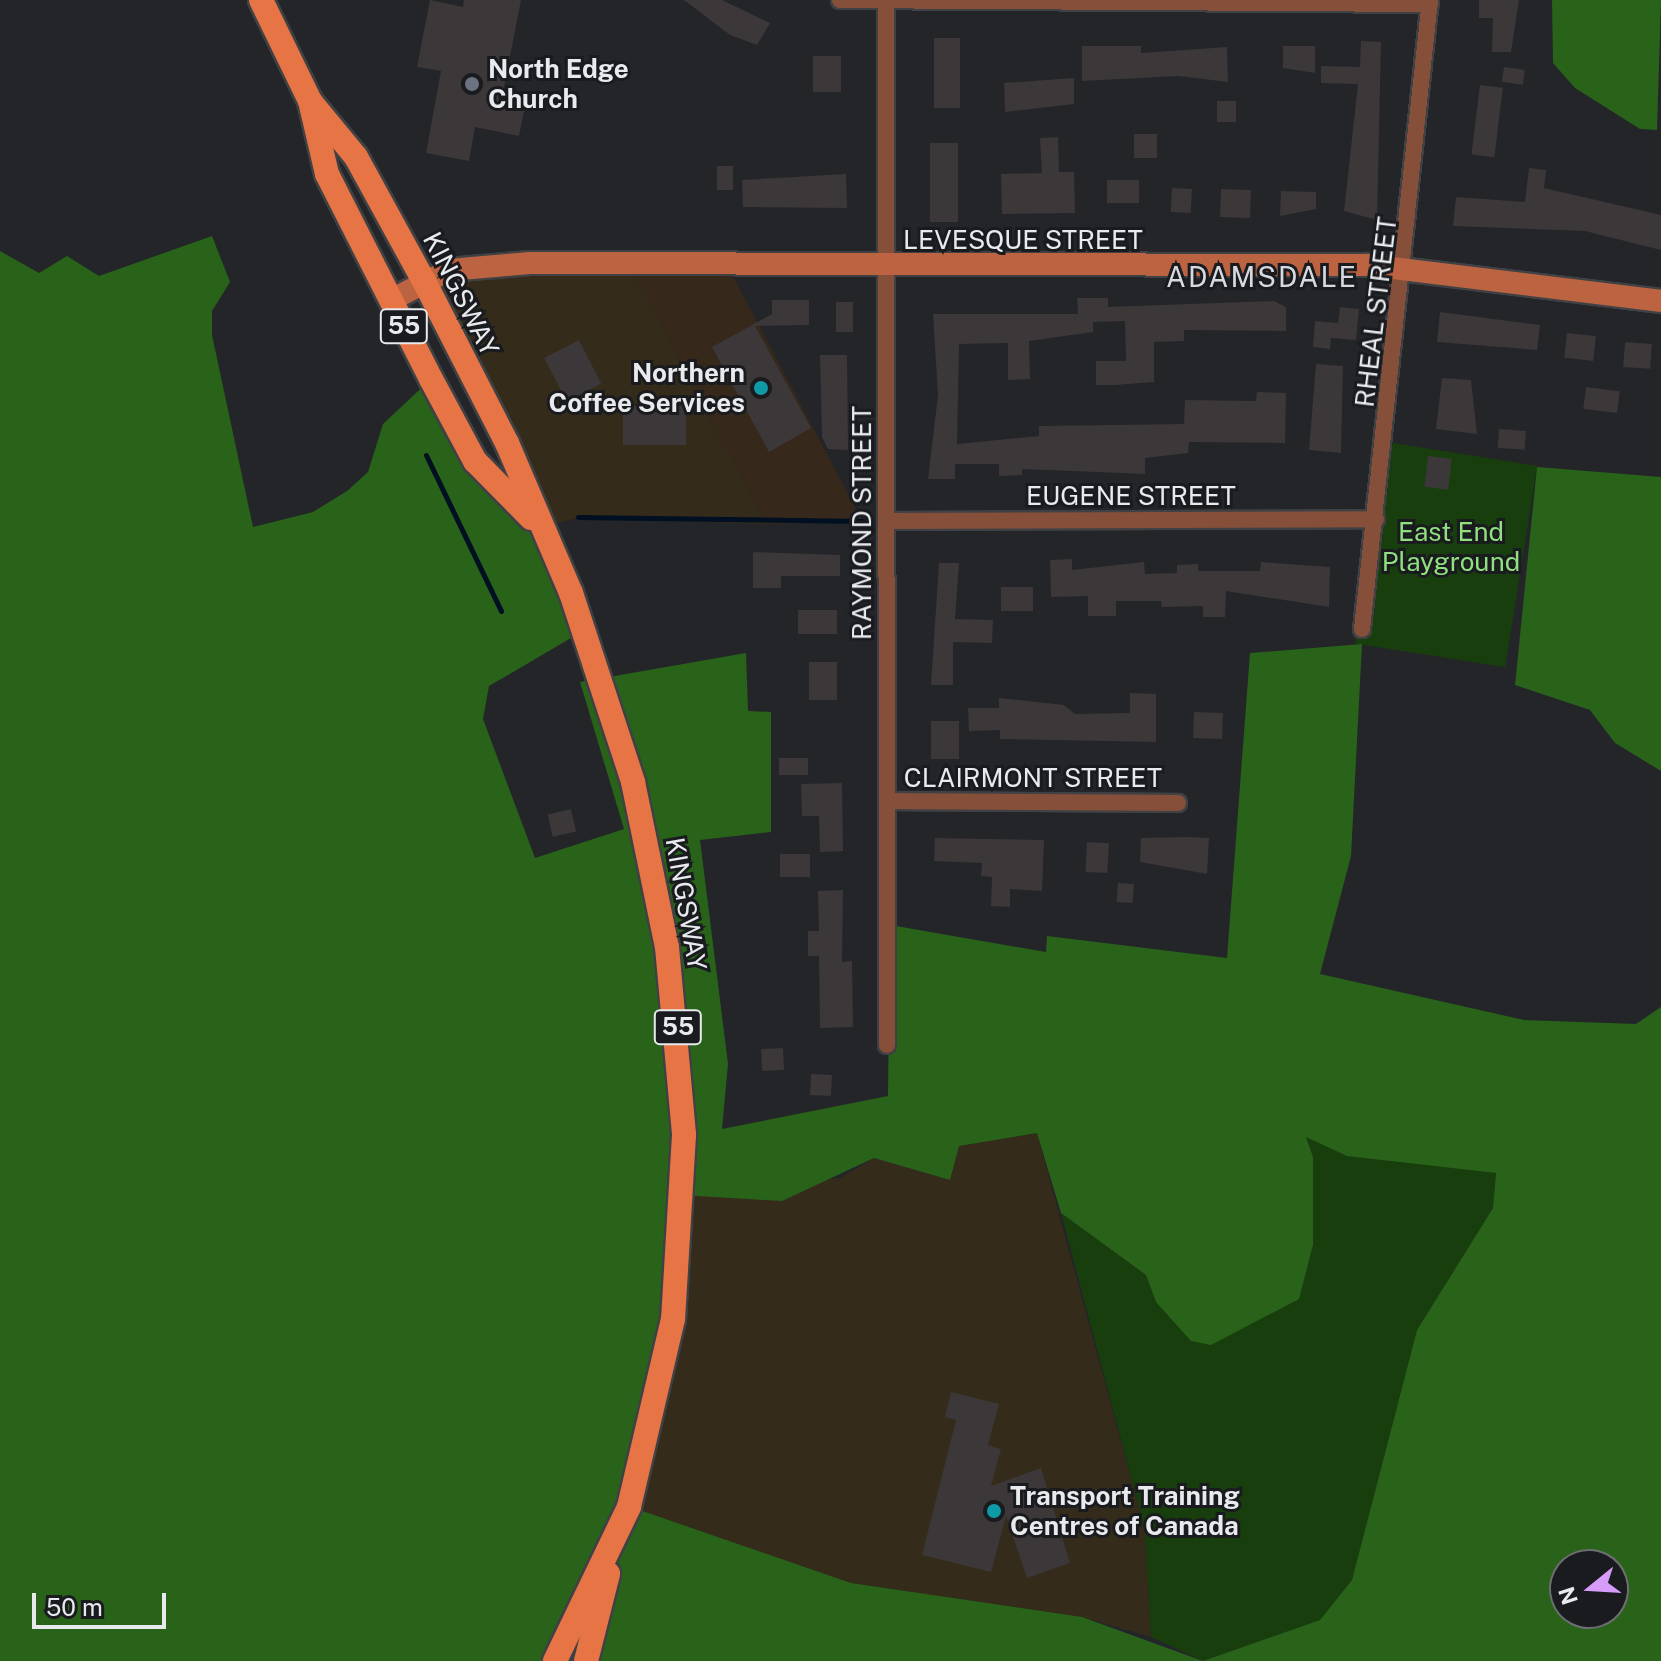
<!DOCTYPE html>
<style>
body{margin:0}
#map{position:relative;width:1661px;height:1661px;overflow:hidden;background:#232529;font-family:"Public Sans",sans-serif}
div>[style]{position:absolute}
.commercial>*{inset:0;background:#342b1b}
.industrial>*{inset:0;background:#36291c}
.green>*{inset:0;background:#183e0e;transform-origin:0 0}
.forest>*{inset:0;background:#29631a}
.stream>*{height:5px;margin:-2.5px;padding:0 2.5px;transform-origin:2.5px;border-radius:2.5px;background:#000f21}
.building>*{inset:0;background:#3c3739;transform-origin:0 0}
.roads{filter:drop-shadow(2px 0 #3f4144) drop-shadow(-2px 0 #3f4144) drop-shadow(0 2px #3f4144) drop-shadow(0 -2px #3f4144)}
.street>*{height:16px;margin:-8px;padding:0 8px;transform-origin:8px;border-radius:8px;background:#864f39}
.secondary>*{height:22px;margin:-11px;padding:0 11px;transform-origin:11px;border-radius:11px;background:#bc6441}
.primary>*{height:24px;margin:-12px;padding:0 12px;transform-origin:12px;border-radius:12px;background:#e67445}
.dots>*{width:22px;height:22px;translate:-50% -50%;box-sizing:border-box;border:4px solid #191b1f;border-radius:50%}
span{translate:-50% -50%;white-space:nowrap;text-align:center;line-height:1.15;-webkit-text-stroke:6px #191b1f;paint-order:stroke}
.shield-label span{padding:2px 6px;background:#191b1f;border:2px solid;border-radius:6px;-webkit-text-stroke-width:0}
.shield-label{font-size:24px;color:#e8eaed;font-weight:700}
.poi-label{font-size:26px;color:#e8eaed;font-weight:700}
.left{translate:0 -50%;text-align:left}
.right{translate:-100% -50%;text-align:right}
.street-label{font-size:26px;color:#e8eaed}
.park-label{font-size:26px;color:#91e07f}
.neighbourhood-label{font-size:28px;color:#d6d9df;letter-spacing:2px}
.north{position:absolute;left:1549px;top:1549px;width:80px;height:80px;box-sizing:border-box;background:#191b1f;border:2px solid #6c6e71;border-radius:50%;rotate:252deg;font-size:22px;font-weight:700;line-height:32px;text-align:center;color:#e8eaed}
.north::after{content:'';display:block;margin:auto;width:28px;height:36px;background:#d79bf9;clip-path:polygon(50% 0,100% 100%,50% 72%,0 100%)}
.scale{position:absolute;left:32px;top:1593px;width:134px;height:36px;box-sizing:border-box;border:4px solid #e8eaed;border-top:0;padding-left:10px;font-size:24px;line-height:28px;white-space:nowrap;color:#e8eaed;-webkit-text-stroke:6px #191b1f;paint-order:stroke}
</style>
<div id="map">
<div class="commercial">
<i style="clip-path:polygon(631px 268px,766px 524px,578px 518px,539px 527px,424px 281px,449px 270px)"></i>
<i style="clip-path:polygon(1037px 1133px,1145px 1530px,1151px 1637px,1081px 1617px,851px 1583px,628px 1506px,681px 1194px,840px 1178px,874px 1158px,950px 1180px,959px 1146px)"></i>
</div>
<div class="industrial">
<i style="clip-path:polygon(631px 268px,729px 269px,863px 522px,766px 524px)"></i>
</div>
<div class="green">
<i style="left:1387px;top:442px;width:152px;height:204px;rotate:9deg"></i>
<i style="clip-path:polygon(1306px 1137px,1496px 1173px,1493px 1208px,1417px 1330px,1352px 1580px,1320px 1620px,1203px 1661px,1151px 1637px,1145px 1530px,1061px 1213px,1146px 1275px,1156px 1302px,1299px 1299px,1313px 1244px,1313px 1157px)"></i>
</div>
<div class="forest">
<i style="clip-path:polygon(1552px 0,1661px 0,1657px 130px,1640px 129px,1575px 88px,1553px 63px)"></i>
<i style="clip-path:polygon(evenodd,212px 236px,230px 282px,212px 311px,212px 335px,253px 527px,313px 512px,347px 491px,368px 472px,383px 424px,431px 379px,475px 461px,539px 527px,571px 593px,571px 638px,489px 686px,483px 719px,535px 858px,624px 829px,580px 682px,746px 653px,748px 711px,771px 712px,771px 832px,700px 840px,728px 1064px,722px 1129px,888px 1096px,890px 925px,1046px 952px,1047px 936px,1227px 958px,1250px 653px,1362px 644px,1351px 856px,1320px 974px,1524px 1020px,1636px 1024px,1661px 1007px,1661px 1661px,0 1661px,0 251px,39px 273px,67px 256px,99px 276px,212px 236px,1037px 1133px,1061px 1213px,1146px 1275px,1156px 1302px,1191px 1341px,1211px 1345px,1299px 1299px,1313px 1245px,1313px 1157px,1306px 1137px,1347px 1156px,1496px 1173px,1493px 1208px,1417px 1330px,1352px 1580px,1320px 1620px,1203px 1661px,1082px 1617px,851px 1583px,628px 1506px,678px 1258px,681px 1195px,782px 1201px,874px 1158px,950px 1180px,959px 1146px,1037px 1133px,212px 236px,1565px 1565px,1613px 1565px,1613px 1613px,1565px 1613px,1565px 1565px)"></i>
<i style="clip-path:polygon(1537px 467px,1661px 477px,1661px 771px,1615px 743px,1590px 710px,1515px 685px)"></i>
</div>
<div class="stream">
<i style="left:426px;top:455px;width:173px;rotate:64.3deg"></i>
<i style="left:578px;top:517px;width:285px;rotate:0.8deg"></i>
</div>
<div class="building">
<i style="clip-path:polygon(430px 0,463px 7px,464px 0,521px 0,502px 97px,526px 102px,519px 136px,475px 127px,469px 161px,426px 153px,441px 71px,417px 67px)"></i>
<i style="clip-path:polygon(684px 0,722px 0,770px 23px,757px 45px,730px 35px)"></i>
<i style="clip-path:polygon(1479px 0,1519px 0,1511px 52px,1492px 52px,1493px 18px,1479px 18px)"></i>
<i style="left:934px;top:38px;width:26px;height:70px"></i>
<i style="clip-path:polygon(1361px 41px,1381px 42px,1377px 220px,1344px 211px,1358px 84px,1321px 83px,1321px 66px,1360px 67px)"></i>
<i style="clip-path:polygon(1082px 46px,1141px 46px,1141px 53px,1227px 47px,1228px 82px,1178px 76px,1082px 81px)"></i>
<i style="clip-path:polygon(1283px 46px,1315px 46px,1315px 73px,1283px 68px)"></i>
<i style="left:813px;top:56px;width:28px;height:36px"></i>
<i style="left:1504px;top:67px;width:21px;height:15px;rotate:8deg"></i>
<i style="clip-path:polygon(1074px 78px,1074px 104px,1005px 112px,1004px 83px)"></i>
<i style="left:1480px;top:85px;width:23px;height:70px;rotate:7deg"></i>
<i style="left:1217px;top:101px;width:19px;height:21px"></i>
<i style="left:1134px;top:134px;width:23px;height:24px"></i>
<i style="clip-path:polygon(1058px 137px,1059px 172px,1074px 172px,1075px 213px,1002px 214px,1001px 174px,1042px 173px,1040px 138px)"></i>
<i style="left:930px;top:143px;width:28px;height:79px"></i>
<i style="left:717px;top:166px;width:16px;height:24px"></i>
<i style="clip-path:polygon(1529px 168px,1546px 170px,1544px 188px,1661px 215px,1661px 250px,1585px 231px,1453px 226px,1456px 197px,1525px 202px)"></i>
<i style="clip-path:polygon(846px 174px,847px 208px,743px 207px,742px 180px)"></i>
<i style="left:1107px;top:180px;width:32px;height:23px"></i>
<i style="left:1172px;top:188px;width:20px;height:24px;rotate:3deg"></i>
<i style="left:1221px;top:189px;width:30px;height:28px;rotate:2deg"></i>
<i style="clip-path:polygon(1281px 191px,1316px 192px,1316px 209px,1280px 216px)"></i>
<i style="clip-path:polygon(1077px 298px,1108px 298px,1108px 307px,1274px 301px,1286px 307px,1286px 331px,1184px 330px,1184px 341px,1154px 342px,1154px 382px,1115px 385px,1096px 385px,1096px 361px,1126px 361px,1125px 321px,1093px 322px,1093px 332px,1029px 341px,1030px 379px,1008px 380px,1008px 343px,959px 344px,957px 444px,1039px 436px,1039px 426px,1184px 424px,1185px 400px,1256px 401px,1257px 392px,1286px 393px,1285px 443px,1189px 442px,1188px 453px,1145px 458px,1145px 474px,1022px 469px,1022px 475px,999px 476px,999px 464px,955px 464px,955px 479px,928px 479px,938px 395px,933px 314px,1078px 314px)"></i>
<i style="clip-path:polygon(772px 300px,809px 300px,809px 325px,755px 326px,811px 428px,769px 452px,712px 347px,772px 314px)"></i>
<i style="left:836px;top:302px;width:17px;height:30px"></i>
<i style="clip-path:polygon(1340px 307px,1359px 309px,1356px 340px,1331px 338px,1330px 349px,1313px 347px,1315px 321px,1338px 323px)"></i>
<i style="clip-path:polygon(1440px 312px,1540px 325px,1537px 350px,1437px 342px)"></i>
<i style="left:1567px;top:333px;width:29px;height:25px;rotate:6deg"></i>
<i style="left:579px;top:340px;width:49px;height:39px;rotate:63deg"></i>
<i style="left:1625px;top:342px;width:27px;height:25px;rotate:4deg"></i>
<i style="clip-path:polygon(820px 355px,847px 355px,848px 450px,828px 449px,822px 437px)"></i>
<i style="clip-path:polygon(1316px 364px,1343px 366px,1341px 453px,1309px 450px)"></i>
<i style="clip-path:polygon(1442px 378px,1471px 380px,1477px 434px,1436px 429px)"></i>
<i style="left:1586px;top:387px;width:34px;height:22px;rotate:7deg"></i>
<i style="left:686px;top:406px;width:39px;height:63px;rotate:90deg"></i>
<i style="left:1499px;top:429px;width:27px;height:19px;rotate:4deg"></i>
<i style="left:1428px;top:456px;width:24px;height:31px;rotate:7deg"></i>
<i style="clip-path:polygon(753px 552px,840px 555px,840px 576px,781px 576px,781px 588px,753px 588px)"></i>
<i style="clip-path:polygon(1072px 559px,1072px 570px,1144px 562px,1145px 574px,1177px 573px,1177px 565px,1198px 564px,1198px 571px,1260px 571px,1261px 562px,1330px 567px,1329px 607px,1226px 591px,1225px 617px,1203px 617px,1203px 606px,1162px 607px,1161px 601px,1116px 601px,1116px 616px,1088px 616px,1088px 596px,1051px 597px,1050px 560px)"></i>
<i style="clip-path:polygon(939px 563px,959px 563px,955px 619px,993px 620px,992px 643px,953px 642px,953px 685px,931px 685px)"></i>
<i style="left:1001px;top:587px;width:32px;height:24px"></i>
<i style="left:798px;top:610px;width:39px;height:24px"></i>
<i style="left:809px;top:662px;width:28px;height:38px"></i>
<i style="clip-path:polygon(1130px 693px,1156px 694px,1156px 742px,1000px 739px,1000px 730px,969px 731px,968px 708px,999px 708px,999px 698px,1064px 705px,1075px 714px,1130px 713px)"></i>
<i style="left:1194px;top:712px;width:29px;height:26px;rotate:2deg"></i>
<i style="left:959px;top:721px;width:38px;height:28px;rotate:90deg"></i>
<i style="left:779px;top:758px;width:29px;height:17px"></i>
<i style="clip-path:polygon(842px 783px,843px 851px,820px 852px,819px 816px,802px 816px,801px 784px)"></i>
<i style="left:571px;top:809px;width:23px;height:24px;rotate:77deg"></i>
<i style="clip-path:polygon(1187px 837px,1209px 838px,1207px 874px,1140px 862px,1141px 838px)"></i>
<i style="clip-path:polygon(935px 838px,1044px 840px,1042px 891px,1010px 889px,1010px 907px,991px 906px,992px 877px,981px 876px,982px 863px,934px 861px)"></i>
<i style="left:1087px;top:842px;width:22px;height:30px;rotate:3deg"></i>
<i style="left:810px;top:854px;width:23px;height:30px;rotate:90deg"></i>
<i style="left:1118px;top:883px;width:16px;height:19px;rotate:4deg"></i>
<i style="clip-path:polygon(843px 890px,842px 962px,852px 961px,853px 1027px,820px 1028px,819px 956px,808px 956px,808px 931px,819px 931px,818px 891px)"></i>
<i style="left:783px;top:1048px;width:22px;height:22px;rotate:87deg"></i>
<i style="left:811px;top:1074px;width:21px;height:21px;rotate:3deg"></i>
<i style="clip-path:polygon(951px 1392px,999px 1404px,988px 1445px,1001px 1449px,991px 1486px,1041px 1468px,1070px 1563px,1027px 1578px,1006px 1516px,991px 1572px,922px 1555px,956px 1420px,945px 1417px)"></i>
</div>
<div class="roads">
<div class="street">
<i style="left:840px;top:0;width:590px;rotate:0.39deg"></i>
<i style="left:886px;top:0;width:1045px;rotate:89.95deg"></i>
<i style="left:887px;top:521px;width:489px;rotate:-0.2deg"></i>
<i style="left:1362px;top:629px;width:633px;rotate:-83.83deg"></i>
<i style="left:887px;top:801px;width:291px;rotate:0.4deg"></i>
</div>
<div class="secondary">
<i style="left:391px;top:300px;width:65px;rotate:-27.3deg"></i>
<i style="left:449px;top:270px;width:81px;rotate:-4.9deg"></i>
<i style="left:530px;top:263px;width:838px;rotate:0.14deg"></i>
<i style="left:1368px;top:265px;width:295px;rotate:7deg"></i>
</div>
<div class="primary">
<i style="left:261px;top:0;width:112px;rotate:64.1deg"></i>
<i style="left:310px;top:101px;width:75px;rotate:76.9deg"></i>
<i style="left:327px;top:174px;width:230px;rotate:63.1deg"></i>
<i style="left:431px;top:379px;width:93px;rotate:61.8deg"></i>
<i style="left:475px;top:461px;width:80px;rotate:45.5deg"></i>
<i style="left:310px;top:101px;width:72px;rotate:50.6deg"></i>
<i style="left:356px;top:157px;width:141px;rotate:61.3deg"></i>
<i style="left:424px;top:281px;width:182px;rotate:62.9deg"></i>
<i style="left:507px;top:443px;width:163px;rotate:66.9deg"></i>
<i style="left:571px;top:593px;width:199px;rotate:71.8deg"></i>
<i style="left:633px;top:782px;width:168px;rotate:78.4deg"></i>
<i style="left:667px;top:947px;width:189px;rotate:84.8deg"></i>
<i style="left:684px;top:1135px;width:184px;rotate:93.4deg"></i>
<i style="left:673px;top:1319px;width:193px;rotate:103.2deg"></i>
<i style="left:629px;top:1507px;width:171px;rotate:115.7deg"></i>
<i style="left:586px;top:1661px;width:90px;rotate:-75.8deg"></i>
</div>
</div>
<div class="dots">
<i style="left:472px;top:84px;background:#6b7280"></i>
<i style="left:761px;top:388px;background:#0f9aa8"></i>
<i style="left:994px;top:1511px;background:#0f9aa8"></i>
</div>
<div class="shield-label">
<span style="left:404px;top:326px">55</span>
<span style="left:678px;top:1027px">55</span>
</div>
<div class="poi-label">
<span class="left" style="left:488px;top:84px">North Edge<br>Church</span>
<span class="right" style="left:745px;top:388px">Northern<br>Coffee Services</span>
<span class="left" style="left:1010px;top:1511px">Transport Training<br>Centres of Canada</span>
</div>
<div class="street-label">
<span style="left:1023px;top:240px">LEVESQUE STREET</span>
<span style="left:461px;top:294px;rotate:63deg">KINGSWAY</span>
<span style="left:1376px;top:312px;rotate:-83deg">RHEAL STREET</span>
<span style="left:1131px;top:496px">EUGENE STREET</span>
<span style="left:862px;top:523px;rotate:-90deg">RAYMOND STREET</span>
<span style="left:1033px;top:778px">CLAIRMONT STREET</span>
<span style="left:686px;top:904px;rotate:80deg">KINGSWAY</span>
</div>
<div class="park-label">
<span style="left:1451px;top:547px">East End<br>Playground</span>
</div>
<div class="neighbourhood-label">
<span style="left:1262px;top:277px">ADAMSDALE</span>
</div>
<div class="north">N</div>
<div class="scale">50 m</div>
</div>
